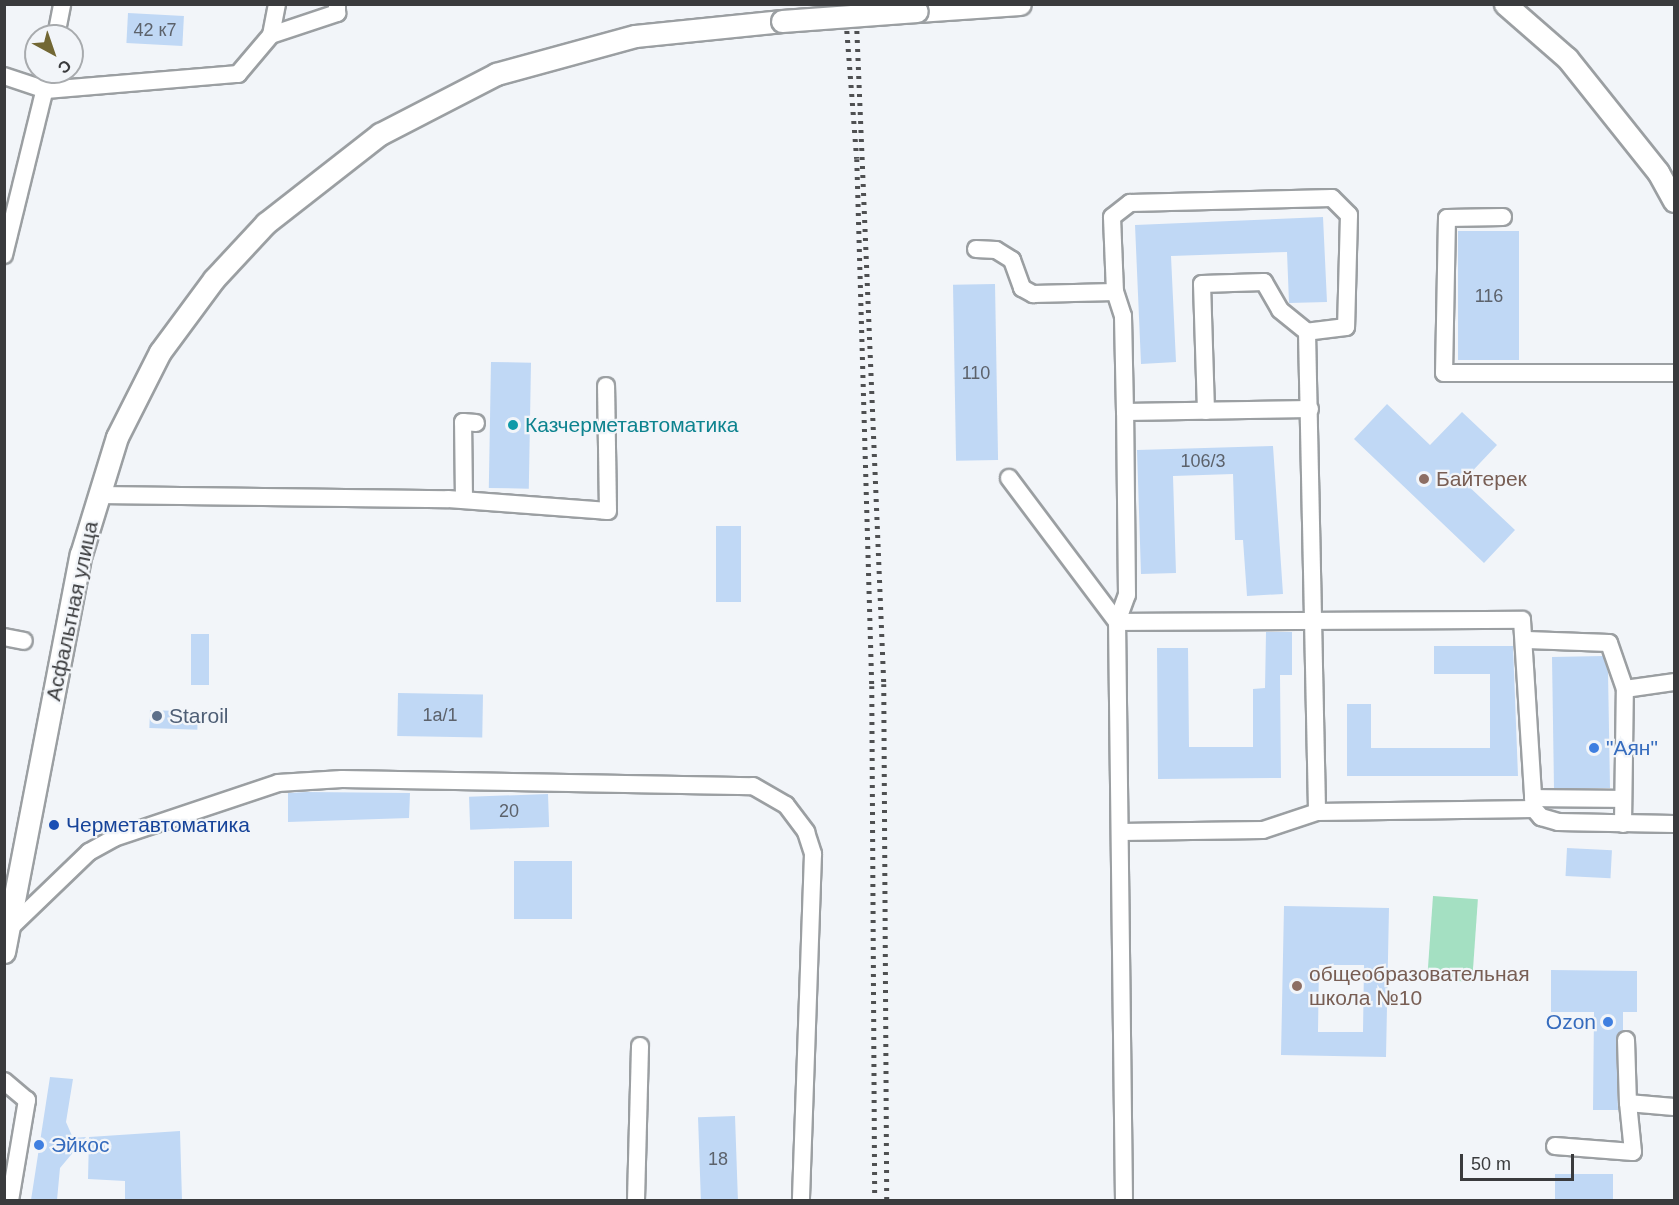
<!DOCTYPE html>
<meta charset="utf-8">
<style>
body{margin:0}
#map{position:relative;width:1679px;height:1205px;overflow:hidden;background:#f2f5f9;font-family:Helvetica,sans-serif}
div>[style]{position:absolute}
.green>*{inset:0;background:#a4e0c2;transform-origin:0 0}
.building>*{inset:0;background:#c0d8f5;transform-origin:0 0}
.roads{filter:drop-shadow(2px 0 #9b9fa2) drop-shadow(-2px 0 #9b9fa2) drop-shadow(0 2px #9b9fa2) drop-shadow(0 -2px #9b9fa2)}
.minor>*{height:16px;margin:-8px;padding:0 8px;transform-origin:8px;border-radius:8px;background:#fff}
.major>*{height:21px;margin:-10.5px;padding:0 10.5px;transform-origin:10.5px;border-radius:10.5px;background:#fff}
.rail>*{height:4.5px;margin-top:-2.25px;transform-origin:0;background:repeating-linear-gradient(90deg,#4f5052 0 3px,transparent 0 9px)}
.bridges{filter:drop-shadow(2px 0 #9b9fa2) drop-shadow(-2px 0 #9b9fa2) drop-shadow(0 2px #9b9fa2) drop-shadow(0 -2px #9b9fa2)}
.major-bridge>*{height:21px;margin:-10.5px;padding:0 10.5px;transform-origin:10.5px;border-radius:10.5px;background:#fff}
.dots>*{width:16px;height:16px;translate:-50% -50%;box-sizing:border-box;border:3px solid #f2f5f9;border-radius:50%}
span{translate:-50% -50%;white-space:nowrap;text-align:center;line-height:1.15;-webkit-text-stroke:4.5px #f2f5f9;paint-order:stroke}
.number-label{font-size:18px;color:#5c626b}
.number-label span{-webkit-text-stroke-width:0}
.culture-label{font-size:21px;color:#0d838f}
.left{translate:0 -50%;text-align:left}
.education-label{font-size:21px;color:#785e54}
.street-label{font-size:21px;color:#3a3b3d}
.service-label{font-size:21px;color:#4e5e75}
.shop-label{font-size:21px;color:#366cbe}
.right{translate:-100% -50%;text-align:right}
.transit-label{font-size:21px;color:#164399}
.frame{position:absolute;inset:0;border:6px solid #3a3b3d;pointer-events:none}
.north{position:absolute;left:24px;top:24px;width:60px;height:60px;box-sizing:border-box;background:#f2f5f9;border:2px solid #a8abae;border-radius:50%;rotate:140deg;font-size:16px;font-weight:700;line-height:24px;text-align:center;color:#3a3b3d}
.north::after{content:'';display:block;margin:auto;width:21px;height:27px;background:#726734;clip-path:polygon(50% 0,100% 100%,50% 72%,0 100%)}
.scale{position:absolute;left:1460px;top:1154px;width:114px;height:27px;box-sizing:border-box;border:3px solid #3a3b3d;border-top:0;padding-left:8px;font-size:18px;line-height:21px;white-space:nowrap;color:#3a3b3d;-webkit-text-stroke:4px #f2f5f9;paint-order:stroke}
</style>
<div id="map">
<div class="green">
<i style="left:1433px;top:896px;width:45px;height:83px;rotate:4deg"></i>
</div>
<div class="building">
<i style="left:128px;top:13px;width:56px;height:30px;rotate:3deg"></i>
<i style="clip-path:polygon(1323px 217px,1327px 302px,1289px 303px,1287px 252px,1171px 256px,1176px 362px,1141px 364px,1135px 225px)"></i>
<i style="left:1519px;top:231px;width:129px;height:61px;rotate:90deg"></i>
<i style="left:995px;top:284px;width:176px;height:42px;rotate:89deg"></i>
<i style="left:491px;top:362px;width:40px;height:126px;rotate:1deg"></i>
<i style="clip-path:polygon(1387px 404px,1430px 445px,1462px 412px,1497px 445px,1463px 481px,1515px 530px,1484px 563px,1354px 439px)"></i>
<i style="clip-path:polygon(1273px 446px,1283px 594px,1247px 596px,1243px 540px,1235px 540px,1233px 474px,1173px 476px,1176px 573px,1141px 574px,1137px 450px)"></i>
<i style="left:716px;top:526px;width:25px;height:76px"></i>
<i style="clip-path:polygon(1266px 632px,1292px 632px,1292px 675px,1280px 675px,1281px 778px,1158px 779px,1157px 648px,1188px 648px,1189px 747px,1253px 747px,1253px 689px,1265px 688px)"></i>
<i style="left:191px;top:634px;width:18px;height:51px"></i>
<i style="clip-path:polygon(1434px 646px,1513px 646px,1518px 776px,1347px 776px,1347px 704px,1371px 704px,1371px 748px,1490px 748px,1490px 674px,1434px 674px)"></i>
<i style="clip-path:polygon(1603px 656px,1608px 672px,1610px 788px,1554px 788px,1552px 657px)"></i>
<i style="left:398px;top:693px;width:85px;height:43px;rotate:1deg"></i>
<i style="left:150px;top:710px;width:48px;height:18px;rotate:2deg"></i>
<i style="clip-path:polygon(307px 792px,410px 793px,409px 818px,288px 822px,288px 793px)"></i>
<i style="left:548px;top:794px;width:33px;height:79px;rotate:88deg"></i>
<i style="left:1567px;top:848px;width:45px;height:28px;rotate:3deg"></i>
<i style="left:514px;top:861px;width:58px;height:58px"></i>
<i style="clip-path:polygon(evenodd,1284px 906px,1389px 908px,1386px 1057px,1281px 1055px,1284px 906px,1319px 965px,1364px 965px,1363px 1032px,1318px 1032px,1319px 965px)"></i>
<i style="clip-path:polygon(1551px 970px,1637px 971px,1637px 1012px,1623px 1012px,1623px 1030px,1616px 1040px,1618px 1110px,1593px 1110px,1594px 1012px,1551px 1012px)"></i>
<i style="clip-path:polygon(50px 1077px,73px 1079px,66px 1122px,73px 1138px,86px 1137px,60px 1168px,57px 1200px,31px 1200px)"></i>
<i style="left:735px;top:1116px;width:84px;height:37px;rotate:88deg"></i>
<i style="clip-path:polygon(180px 1131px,182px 1200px,125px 1200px,125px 1181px,88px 1179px,89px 1137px)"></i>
<i style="left:1613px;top:1174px;width:26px;height:58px;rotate:90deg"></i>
</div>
<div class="roads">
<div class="minor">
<i style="left:271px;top:35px;width:70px;rotate:-18.4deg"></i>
<i style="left:337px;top:13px;width:9px;rotate:-90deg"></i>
<i style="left:56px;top:36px;width:33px;rotate:-79deg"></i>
<i style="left:4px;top:76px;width:44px;rotate:18.4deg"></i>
<i style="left:46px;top:90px;width:193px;rotate:-4.8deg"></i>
<i style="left:238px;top:74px;width:51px;rotate:-49.8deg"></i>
<i style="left:271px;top:35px;width:32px;rotate:-79deg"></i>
<i style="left:1503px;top:217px;width:56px;rotate:179deg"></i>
<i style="left:1447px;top:218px;width:155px;rotate:91.1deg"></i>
<i style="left:1444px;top:373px;width:230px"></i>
<i style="left:976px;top:249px;width:20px;rotate:3deg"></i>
<i style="left:996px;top:250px;width:19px;rotate:32deg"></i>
<i style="left:1012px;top:260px;width:30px;rotate:70deg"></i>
<i style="left:1022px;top:288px;width:13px;rotate:29deg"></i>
<i style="left:1033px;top:294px;width:82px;rotate:-1.4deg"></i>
<i style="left:4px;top:255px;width:188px;rotate:-76.2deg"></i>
<i style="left:1206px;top:411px;width:127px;rotate:-91.8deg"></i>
<i style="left:1202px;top:284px;width:62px;rotate:-1.8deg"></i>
<i style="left:1264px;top:282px;width:32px;rotate:60deg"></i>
<i style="left:1280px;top:310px;width:35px;rotate:39deg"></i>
<i style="left:1125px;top:412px;width:185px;rotate:-0.9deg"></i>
<i style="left:1009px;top:478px;width:180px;rotate:53.1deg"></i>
<i style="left:99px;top:495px;width:349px;rotate:0.7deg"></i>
<i style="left:448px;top:499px;width:160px;rotate:4.3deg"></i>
<i style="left:608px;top:511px;width:125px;rotate:-90.9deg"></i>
<i style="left:464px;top:500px;width:78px;rotate:-90.7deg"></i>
<i style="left:463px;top:422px;width:13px;rotate:4deg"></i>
<i style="left:1117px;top:622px;width:405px;rotate:-0.3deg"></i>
<i style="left:1522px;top:620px;width:189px;rotate:86.4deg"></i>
<i style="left:4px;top:637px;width:20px;rotate:11deg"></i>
<i style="left:1527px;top:640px;width:82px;rotate:2.1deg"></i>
<i style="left:1609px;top:643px;width:49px;rotate:70.8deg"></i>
<i style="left:1533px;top:798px;width:90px;rotate:0.6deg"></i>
<i style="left:1623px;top:824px;width:135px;rotate:-89.2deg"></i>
<i style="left:1625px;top:689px;width:49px;rotate:-8.1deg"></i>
<i style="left:1120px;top:832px;width:143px;rotate:-0.8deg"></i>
<i style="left:1263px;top:830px;width:57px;rotate:-18.4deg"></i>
<i style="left:1317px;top:812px;width:217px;rotate:-0.8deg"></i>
<i style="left:1534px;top:809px;width:11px;rotate:49deg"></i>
<i style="left:1541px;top:817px;width:18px;rotate:16deg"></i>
<i style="left:1558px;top:822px;width:116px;rotate:1deg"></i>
<i style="left:9px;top:929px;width:111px;rotate:-43.9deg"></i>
<i style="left:89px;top:852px;width:29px;rotate:-29deg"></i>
<i style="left:114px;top:838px;width:173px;rotate:-18.5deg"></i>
<i style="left:278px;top:783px;width:64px;rotate:-3.6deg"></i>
<i style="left:342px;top:779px;width:411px;rotate:1deg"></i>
<i style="left:753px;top:786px;width:38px;rotate:30deg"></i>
<i style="left:786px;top:805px;width:34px;rotate:53deg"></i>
<i style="left:806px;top:832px;width:23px;rotate:72deg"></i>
<i style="left:813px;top:854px;width:346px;rotate:92deg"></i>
<i style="left:1626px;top:1040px;width:63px;rotate:88.2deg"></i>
<i style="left:1628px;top:1103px;width:46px;rotate:5deg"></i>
<i style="left:4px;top:1081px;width:30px;rotate:40deg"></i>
<i style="left:27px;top:1100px;width:101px;rotate:99.6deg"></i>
<i style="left:1555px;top:1146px;width:78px;rotate:4.4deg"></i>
<i style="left:1633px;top:1152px;width:49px;rotate:-95.8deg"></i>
<i style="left:636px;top:1200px;width:154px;rotate:-88.5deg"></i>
<i style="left:1124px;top:1200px;width:578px;rotate:-90.69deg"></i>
<i style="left:1117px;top:622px;width:29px;rotate:-70deg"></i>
<i style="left:1127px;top:595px;width:183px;rotate:-90.6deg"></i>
<i style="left:1125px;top:412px;width:96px;rotate:-91.2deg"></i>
<i style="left:1123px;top:316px;width:25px;rotate:-108deg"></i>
<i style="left:1115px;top:292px;width:75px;rotate:-92.3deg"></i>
<i style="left:1112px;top:217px;width:23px;rotate:-38deg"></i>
<i style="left:1130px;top:203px;width:202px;rotate:-1.4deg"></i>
<i style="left:1332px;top:198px;width:24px;rotate:45deg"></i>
<i style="left:1349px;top:215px;width:112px;rotate:91.5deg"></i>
<i style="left:1346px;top:327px;width:39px;rotate:173deg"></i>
<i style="left:1307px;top:332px;width:480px;rotate:88.8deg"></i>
</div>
<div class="major">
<i style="left:1505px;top:4px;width:82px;rotate:41.1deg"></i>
<i style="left:1567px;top:58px;width:146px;rotate:51.4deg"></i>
<i style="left:1658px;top:172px;width:33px;rotate:61deg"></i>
<i style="left:917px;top:11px;width:103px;rotate:-3.9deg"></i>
<i style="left:4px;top:952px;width:405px;rotate:-79.1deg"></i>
<i style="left:81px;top:554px;width:122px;rotate:-72.9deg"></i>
<i style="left:117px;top:437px;width:95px;rotate:-63.2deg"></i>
<i style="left:160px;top:352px;width:91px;rotate:-53.5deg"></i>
<i style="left:214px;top:279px;width:76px;rotate:-47.1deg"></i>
<i style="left:266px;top:223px;width:145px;rotate:-38deg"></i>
<i style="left:380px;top:134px;width:131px;rotate:-27.3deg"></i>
<i style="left:496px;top:74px;width:144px;rotate:-15.3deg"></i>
<i style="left:635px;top:36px;width:148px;rotate:-5.8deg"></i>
</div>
</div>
<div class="rail">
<i style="left:845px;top:4px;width:155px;rotate:85.6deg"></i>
<i style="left:857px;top:159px;width:527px;rotate:88.37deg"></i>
<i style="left:872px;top:686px;width:514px;rotate:89.67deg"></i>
<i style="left:856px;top:4px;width:681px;rotate:87.64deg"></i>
<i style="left:884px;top:684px;width:516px;rotate:89.67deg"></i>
</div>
<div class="bridges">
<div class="major-bridge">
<i style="left:782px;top:21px;width:135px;rotate:-4.2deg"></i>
</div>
</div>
<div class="dots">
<i style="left:513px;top:425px;background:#0f9aa8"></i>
<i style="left:1424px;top:479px;background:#8d6e63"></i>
<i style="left:157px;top:716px;background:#5c6f8a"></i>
<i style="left:1594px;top:748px;background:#3f7fe0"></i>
<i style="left:54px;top:825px;background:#1a4fb4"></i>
<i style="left:1297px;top:986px;background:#8d6e63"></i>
<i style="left:1608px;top:1022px;background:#3f7fe0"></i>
<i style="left:39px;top:1145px;background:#3f7fe0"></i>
</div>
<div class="number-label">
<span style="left:155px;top:30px">42 к7</span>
<span style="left:1489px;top:296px">116</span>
<span style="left:976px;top:373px">110</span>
<span style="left:1203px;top:461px">106/3</span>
<span style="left:440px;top:715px">1а/1</span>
<span style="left:509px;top:811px">20</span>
<span style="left:718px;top:1159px">18</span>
</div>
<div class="culture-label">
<span class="left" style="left:525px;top:425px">Казчерметавтоматика</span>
</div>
<div class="education-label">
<span class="left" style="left:1436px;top:479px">Байтерек</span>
<span class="left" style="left:1309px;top:986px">общеобразовательная<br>школа №10</span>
</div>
<div class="street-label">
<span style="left:72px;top:611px;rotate:-78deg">Асфальтная улица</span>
</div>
<div class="service-label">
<span class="left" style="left:169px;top:716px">Staroil</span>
</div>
<div class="shop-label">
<span class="left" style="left:1606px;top:748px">"Аян"</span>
<span class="right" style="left:1596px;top:1022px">Ozon</span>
<span class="left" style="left:51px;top:1145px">Эйкос</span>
</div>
<div class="transit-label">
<span class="left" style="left:66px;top:825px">Черметавтоматика</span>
</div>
<div class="frame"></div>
<div class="north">С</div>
<div class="scale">50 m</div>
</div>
